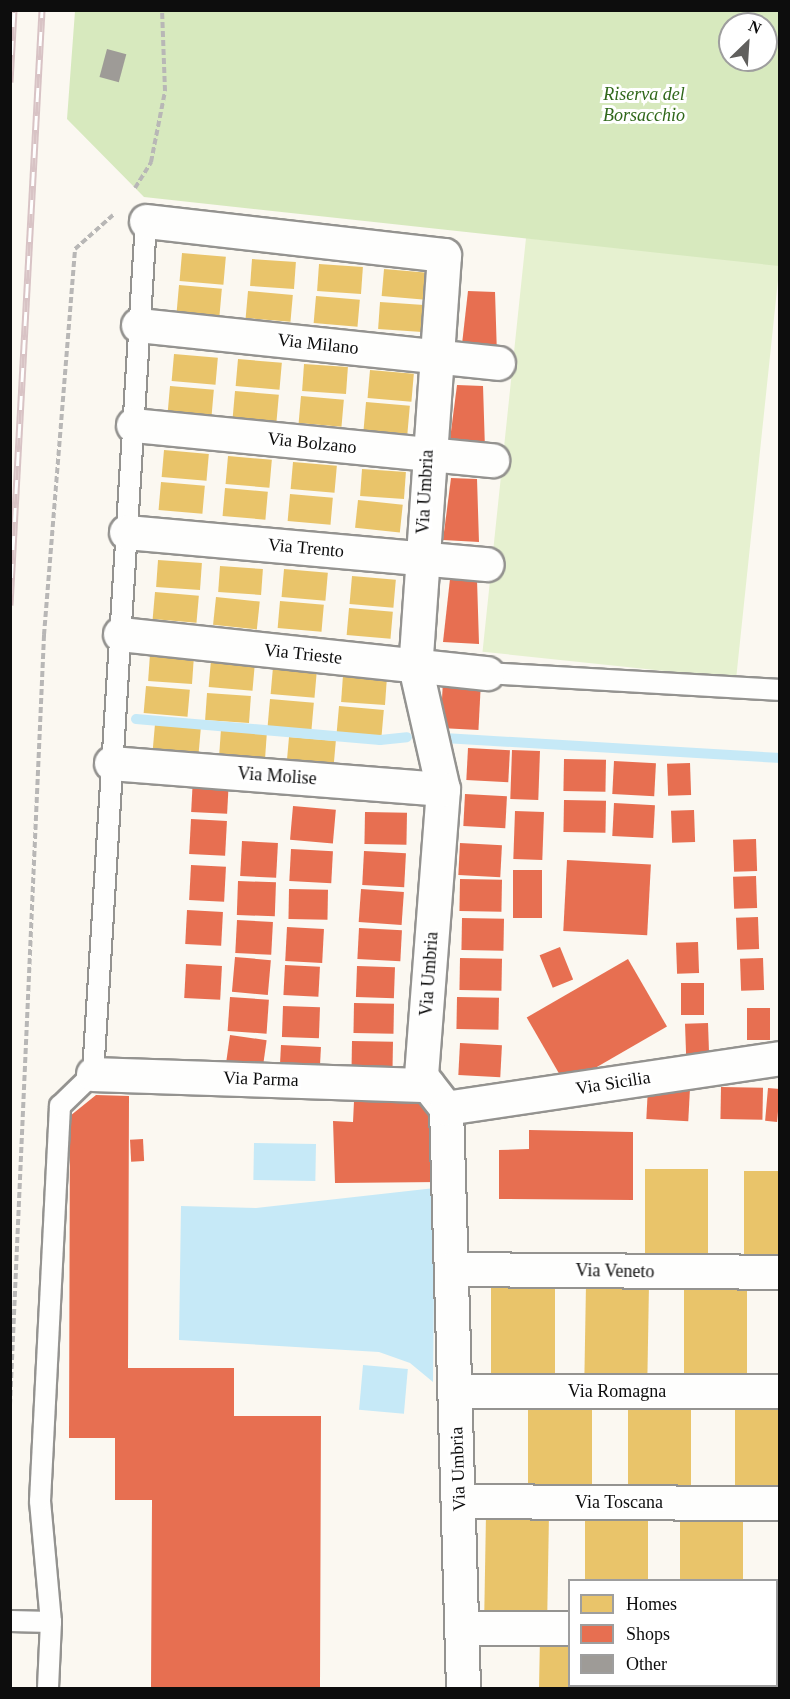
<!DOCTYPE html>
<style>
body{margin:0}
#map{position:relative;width:790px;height:1699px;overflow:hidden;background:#fbf8f1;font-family:Georgia,serif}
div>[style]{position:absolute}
.green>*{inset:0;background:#e6f1d0;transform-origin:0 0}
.forest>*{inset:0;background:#d7e9be}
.water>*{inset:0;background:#c6e9f7;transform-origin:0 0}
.homes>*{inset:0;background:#e9c46a;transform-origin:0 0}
.shops>*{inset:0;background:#e76f51;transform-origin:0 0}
.stream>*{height:10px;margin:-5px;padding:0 5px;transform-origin:5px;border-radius:5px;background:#c6e9f7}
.building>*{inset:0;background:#9e9b97;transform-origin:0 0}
.path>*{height:4px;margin-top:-2px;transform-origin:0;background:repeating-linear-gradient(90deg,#b8b7b6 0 6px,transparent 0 9px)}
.roads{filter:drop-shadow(2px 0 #949390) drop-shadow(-2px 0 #949390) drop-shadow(0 2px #949390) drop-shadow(0 -2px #949390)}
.service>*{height:20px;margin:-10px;padding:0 10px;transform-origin:10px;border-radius:10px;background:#fefefd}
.minor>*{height:33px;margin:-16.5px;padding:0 16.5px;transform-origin:16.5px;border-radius:16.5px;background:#fefefd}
.rail>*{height:7px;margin-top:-3.5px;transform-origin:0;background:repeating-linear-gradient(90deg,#fff 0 14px,#d8c3c5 0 28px);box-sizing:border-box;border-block:2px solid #d8c3c5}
span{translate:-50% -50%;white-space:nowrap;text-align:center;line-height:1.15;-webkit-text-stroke:6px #fff;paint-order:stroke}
.park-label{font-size:18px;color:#30681b;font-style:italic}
.street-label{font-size:18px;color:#0d0d0d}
.frame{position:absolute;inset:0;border:12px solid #0d0d0d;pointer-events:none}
.legend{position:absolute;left:568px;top:1579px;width:210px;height:108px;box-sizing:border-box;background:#fff;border:2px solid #9e9e9e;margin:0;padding:8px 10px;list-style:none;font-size:18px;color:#0d0d0d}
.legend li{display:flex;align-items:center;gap:12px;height:30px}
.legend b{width:30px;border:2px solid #9e9e9e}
.north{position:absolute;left:718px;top:12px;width:60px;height:60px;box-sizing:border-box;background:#fff;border:2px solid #9e9e9e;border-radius:50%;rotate:25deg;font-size:16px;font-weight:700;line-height:24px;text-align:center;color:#0d0d0d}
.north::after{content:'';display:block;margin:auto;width:21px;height:27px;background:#605f5d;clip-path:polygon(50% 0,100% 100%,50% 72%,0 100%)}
</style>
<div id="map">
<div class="green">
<i style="left:526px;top:238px;width:255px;height:416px;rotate:6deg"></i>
</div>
<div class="forest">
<i style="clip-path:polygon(evenodd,75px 11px,779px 11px,779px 266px,144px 197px,67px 119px,75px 11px,730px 24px,766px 24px,766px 60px,730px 60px,730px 24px)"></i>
</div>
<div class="water">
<i style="left:254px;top:1143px;width:62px;height:37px;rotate:1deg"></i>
<i style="clip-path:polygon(435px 1188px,433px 1382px,410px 1363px,379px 1352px,179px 1340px,181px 1206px,256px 1208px)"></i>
<i style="left:363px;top:1365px;width:45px;height:45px;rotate:5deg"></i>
</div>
<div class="homes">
<i style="left:182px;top:253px;width:44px;height:28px;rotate:5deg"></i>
<i style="left:252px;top:259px;width:44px;height:27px;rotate:4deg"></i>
<i style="left:319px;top:264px;width:44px;height:27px;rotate:4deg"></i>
<i style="left:384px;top:269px;width:44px;height:27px;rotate:5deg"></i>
<i style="left:179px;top:285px;width:43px;height:27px;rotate:5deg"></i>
<i style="left:248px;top:291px;width:45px;height:27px;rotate:5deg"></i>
<i style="left:316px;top:296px;width:44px;height:27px;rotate:5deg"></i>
<i style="left:380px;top:302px;width:44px;height:27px;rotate:4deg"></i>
<i style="left:174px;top:354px;width:44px;height:27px;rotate:5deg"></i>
<i style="left:238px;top:359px;width:44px;height:27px;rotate:5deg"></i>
<i style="left:304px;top:364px;width:44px;height:27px;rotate:4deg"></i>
<i style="left:370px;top:370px;width:44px;height:28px;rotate:5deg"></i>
<i style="left:170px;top:386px;width:44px;height:27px;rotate:5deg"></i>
<i style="left:235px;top:391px;width:44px;height:28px;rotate:5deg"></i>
<i style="left:301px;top:396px;width:43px;height:27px;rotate:5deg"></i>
<i style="left:366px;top:402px;width:44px;height:28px;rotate:5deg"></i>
<i style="left:164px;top:450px;width:45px;height:27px;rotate:5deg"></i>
<i style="left:228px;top:456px;width:44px;height:28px;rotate:5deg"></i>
<i style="left:293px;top:462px;width:44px;height:27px;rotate:5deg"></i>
<i style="left:362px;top:469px;width:44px;height:27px;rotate:4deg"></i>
<i style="left:161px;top:482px;width:44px;height:28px;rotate:5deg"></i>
<i style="left:225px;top:488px;width:43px;height:28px;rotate:5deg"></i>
<i style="left:290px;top:494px;width:43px;height:27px;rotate:5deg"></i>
<i style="left:358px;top:500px;width:45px;height:28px;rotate:6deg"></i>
<i style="left:158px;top:560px;width:44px;height:27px;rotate:4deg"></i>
<i style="left:220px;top:566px;width:43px;height:26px;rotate:4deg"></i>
<i style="left:284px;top:569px;width:44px;height:28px;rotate:5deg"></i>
<i style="left:352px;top:576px;width:44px;height:28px;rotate:5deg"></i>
<i style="left:155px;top:592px;width:44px;height:27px;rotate:5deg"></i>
<i style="left:216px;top:597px;width:44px;height:28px;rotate:6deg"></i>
<i style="left:280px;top:601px;width:44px;height:27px;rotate:5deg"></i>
<i style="left:349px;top:608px;width:44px;height:27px;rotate:5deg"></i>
<i style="left:150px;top:654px;width:44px;height:27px;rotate:4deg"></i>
<i style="left:211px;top:660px;width:44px;height:27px;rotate:5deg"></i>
<i style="left:273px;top:667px;width:44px;height:27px;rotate:5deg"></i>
<i style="left:343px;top:675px;width:44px;height:27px;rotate:4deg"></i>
<i style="left:146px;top:686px;width:44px;height:27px;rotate:5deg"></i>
<i style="left:207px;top:693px;width:44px;height:27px;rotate:4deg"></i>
<i style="left:270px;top:699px;width:44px;height:28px;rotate:5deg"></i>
<i style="left:339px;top:706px;width:45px;height:28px;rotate:5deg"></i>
<i style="left:155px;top:724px;width:46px;height:29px;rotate:5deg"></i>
<i style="left:221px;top:729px;width:46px;height:29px;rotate:4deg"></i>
<i style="left:289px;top:737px;width:47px;height:28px;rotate:5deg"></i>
<i style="left:645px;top:1169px;width:63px;height:99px"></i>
<i style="left:744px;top:1171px;width:36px;height:99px"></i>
<i style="left:491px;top:1282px;width:64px;height:99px"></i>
<i style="left:586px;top:1284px;width:63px;height:100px;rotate:1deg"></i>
<i style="left:684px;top:1285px;width:63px;height:100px"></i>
<i style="left:735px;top:1395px;width:45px;height:99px"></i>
<i style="left:528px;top:1399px;width:64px;height:100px"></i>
<i style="left:628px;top:1400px;width:63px;height:100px"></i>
<i style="left:680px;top:1509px;width:63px;height:71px"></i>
<i style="left:486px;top:1514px;width:63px;height:100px;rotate:1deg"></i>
<i style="left:585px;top:1515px;width:63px;height:65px"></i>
<i style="clip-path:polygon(540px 1637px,570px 1638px,570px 1686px,592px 1688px,539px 1688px)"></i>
<i style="clip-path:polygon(776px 1639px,780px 1688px,736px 1688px,776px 1686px)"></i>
<i style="left:640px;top:1686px;width:54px;height:2px"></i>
</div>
<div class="shops">
<i style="clip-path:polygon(468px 291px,495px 292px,497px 355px,461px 353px)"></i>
<i style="clip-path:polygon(457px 385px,483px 386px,485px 449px,449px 447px)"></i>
<i style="clip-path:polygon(451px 478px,477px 479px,479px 542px,443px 540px)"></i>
<i style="clip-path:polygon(450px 579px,477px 580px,479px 644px,443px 642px)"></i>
<i style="left:443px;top:680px;width:38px;height:48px;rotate:3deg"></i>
<i style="left:468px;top:748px;width:42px;height:32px;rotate:3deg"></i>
<i style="left:512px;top:750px;width:28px;height:49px;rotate:2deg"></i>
<i style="left:564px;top:759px;width:42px;height:32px;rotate:1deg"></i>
<i style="left:614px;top:761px;width:42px;height:33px;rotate:3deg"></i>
<i style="left:690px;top:763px;width:32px;height:23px;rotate:88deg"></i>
<i style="left:193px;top:777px;width:36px;height:35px;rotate:3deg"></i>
<i style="left:465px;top:794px;width:42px;height:32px;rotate:3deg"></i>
<i style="left:564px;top:800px;width:42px;height:32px;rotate:1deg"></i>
<i style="left:614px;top:803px;width:41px;height:33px;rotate:3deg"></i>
<i style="left:293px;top:806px;width:43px;height:34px;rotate:5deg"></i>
<i style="left:694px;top:810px;width:32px;height:23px;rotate:88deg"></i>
<i style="left:515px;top:811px;width:29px;height:48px;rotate:2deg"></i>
<i style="left:365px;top:812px;width:42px;height:32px;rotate:1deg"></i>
<i style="left:191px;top:819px;width:36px;height:35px;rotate:3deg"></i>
<i style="left:756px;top:839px;width:32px;height:23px;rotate:88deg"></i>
<i style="left:242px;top:841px;width:36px;height:35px;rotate:3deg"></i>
<i style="left:460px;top:843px;width:42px;height:32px;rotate:3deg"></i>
<i style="left:291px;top:849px;width:42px;height:32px;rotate:3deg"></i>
<i style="left:364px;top:851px;width:42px;height:34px;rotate:3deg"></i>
<i style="left:567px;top:860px;width:84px;height:71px;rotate:3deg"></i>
<i style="left:191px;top:865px;width:35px;height:35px;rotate:3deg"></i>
<i style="left:513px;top:870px;width:29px;height:48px"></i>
<i style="left:756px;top:876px;width:32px;height:23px;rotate:88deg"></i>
<i style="left:460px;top:879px;width:42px;height:32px;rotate:1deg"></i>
<i style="left:238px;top:881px;width:38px;height:34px;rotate:2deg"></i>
<i style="left:289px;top:889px;width:39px;height:30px;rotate:1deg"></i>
<i style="left:361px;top:889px;width:43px;height:33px;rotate:4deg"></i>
<i style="left:187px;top:910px;width:36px;height:34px;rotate:3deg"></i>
<i style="left:758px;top:917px;width:32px;height:22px;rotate:88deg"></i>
<i style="left:462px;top:918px;width:42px;height:32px;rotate:1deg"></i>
<i style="left:237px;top:920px;width:36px;height:33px;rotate:3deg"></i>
<i style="left:287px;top:927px;width:37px;height:34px;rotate:3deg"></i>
<i style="left:359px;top:928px;width:43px;height:31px;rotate:3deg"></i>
<i style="left:698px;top:942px;width:31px;height:22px;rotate:88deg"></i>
<i style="left:560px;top:947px;width:35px;height:22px;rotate:68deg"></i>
<i style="left:235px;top:957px;width:36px;height:35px;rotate:5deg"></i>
<i style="left:460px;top:958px;width:42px;height:32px;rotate:1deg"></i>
<i style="left:763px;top:958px;width:32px;height:23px;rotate:88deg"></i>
<i style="left:628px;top:959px;width:78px;height:117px;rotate:60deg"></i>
<i style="left:186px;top:964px;width:36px;height:34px;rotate:3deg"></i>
<i style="left:285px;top:965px;width:35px;height:30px;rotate:3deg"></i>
<i style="left:357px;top:966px;width:38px;height:31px;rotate:2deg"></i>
<i style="left:681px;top:983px;width:23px;height:32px"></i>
<i style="left:230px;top:997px;width:39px;height:34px;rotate:4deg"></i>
<i style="left:457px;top:997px;width:42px;height:32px;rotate:1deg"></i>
<i style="left:354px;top:1003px;width:40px;height:30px;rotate:1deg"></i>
<i style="left:283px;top:1006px;width:37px;height:31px;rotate:2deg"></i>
<i style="left:747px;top:1008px;width:23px;height:32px"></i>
<i style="left:708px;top:1023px;width:32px;height:23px;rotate:88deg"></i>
<i style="left:230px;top:1035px;width:37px;height:36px;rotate:8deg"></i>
<i style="left:352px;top:1041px;width:41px;height:33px;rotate:1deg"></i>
<i style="left:460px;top:1043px;width:42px;height:32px;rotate:3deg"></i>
<i style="left:281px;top:1045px;width:40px;height:32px;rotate:3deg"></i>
<i style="left:648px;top:1087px;width:42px;height:32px;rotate:3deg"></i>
<i style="left:721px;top:1087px;width:42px;height:32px;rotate:1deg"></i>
<i style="left:768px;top:1088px;width:12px;height:33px;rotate:5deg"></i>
<i style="clip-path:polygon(96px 1095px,129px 1096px,128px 1368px,234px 1368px,234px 1416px,321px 1416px,320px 1688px,151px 1688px,152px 1500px,115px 1500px,115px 1438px,69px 1438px,70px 1116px)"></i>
<i style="clip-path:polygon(354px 1101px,419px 1102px,429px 1111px,440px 1182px,335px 1183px,333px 1121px,353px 1122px)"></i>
<i style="clip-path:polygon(529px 1130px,633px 1132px,633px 1200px,499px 1199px,499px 1150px,529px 1149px)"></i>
<i style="left:143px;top:1139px;width:22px;height:13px;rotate:87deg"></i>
</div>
<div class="stream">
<i style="left:136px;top:719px;width:245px;rotate:4.9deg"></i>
<i style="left:380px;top:740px;width:27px;rotate:-6deg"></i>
<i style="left:444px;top:738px;width:337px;rotate:3.4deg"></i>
</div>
<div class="building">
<i style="left:107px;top:49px;width:20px;height:29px;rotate:15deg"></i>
</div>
<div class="path">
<i style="left:135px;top:188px;width:31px;rotate:-58deg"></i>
<i style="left:151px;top:162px;width:72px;rotate:-78.8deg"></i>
<i style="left:165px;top:91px;width:81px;rotate:-92.1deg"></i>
<i style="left:10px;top:1405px;width:771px;rotate:-87.47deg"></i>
<i style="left:44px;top:635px;width:387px;rotate:-85.4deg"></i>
<i style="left:75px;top:249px;width:51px;rotate:-41.8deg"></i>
</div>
<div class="roads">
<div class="service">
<i style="left:487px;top:673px;width:293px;rotate:3.3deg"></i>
<i style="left:10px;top:1621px;width:41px;rotate:1.4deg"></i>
<i style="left:48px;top:1688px;width:66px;rotate:-87.4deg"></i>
<i style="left:51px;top:1622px;width:121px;rotate:-95.2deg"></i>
<i style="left:40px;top:1501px;width:396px;rotate:-87.1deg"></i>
<i style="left:60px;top:1106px;width:46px;rotate:-44.1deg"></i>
<i style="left:93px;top:1074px;width:855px;rotate:-86.44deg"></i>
</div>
<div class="minor">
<i style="left:146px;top:221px;width:300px;rotate:6.5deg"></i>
<i style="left:444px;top:255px;width:412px;rotate:94deg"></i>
<i style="left:415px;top:666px;width:126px;rotate:77.2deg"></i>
<i style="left:443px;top:789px;width:288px;rotate:94.4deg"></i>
<i style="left:421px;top:1076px;width:41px;rotate:52deg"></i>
<i style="left:446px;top:1108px;width:580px;rotate:88.32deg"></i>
<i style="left:138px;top:325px;width:362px;rotate:6deg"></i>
<i style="left:133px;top:425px;width:361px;rotate:5.6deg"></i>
<i style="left:126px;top:532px;width:362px;rotate:5.1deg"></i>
<i style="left:120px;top:634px;width:369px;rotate:6.1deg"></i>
<i style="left:111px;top:763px;width:333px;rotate:4.5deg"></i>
<i style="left:93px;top:1074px;width:335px;rotate:1.9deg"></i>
<i style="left:446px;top:1108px;width:338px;rotate:-8.5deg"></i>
<i style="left:451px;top:1269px;width:329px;rotate:0.5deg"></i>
<i style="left:455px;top:1391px;width:325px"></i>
<i style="left:459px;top:1501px;width:321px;rotate:0.4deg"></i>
<i style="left:462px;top:1628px;width:108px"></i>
<i style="left:776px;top:1628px;width:4px"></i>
</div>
</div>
<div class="rail">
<i style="left:10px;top:82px;width:72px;rotate:-86.8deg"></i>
<i style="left:10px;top:605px;width:596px;rotate:-86.92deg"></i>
</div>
<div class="park-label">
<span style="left:644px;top:105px">Riserva del<br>Borsacchio</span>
</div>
<div class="street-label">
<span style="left:318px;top:344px;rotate:6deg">Via Milano</span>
<span style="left:312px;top:443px;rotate:6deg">Via Bolzano</span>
<span style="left:425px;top:492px;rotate:-87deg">Via Umbria</span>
<span style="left:306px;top:548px;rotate:5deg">Via Trento</span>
<span style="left:303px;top:654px;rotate:6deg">Via Trieste</span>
<span style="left:277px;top:776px;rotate:4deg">Via Molise</span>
<span style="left:429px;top:974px;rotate:-86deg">Via Umbria</span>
<span style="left:261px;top:1079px;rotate:2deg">Via Parma</span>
<span style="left:613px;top:1083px;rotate:-9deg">Via Sicilia</span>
<span style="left:615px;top:1271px;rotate:1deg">Via Veneto</span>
<span style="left:617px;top:1391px">Via Romagna</span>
<span style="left:458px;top:1469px;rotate:-92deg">Via Umbria</span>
<span style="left:619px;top:1502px">Via Toscana</span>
</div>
<div class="frame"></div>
<ul class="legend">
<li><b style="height:16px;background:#e9c46a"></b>Homes</li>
<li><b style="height:16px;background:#e76f51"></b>Shops</li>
<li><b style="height:16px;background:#9e9b97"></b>Other</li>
</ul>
<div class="north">N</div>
</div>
